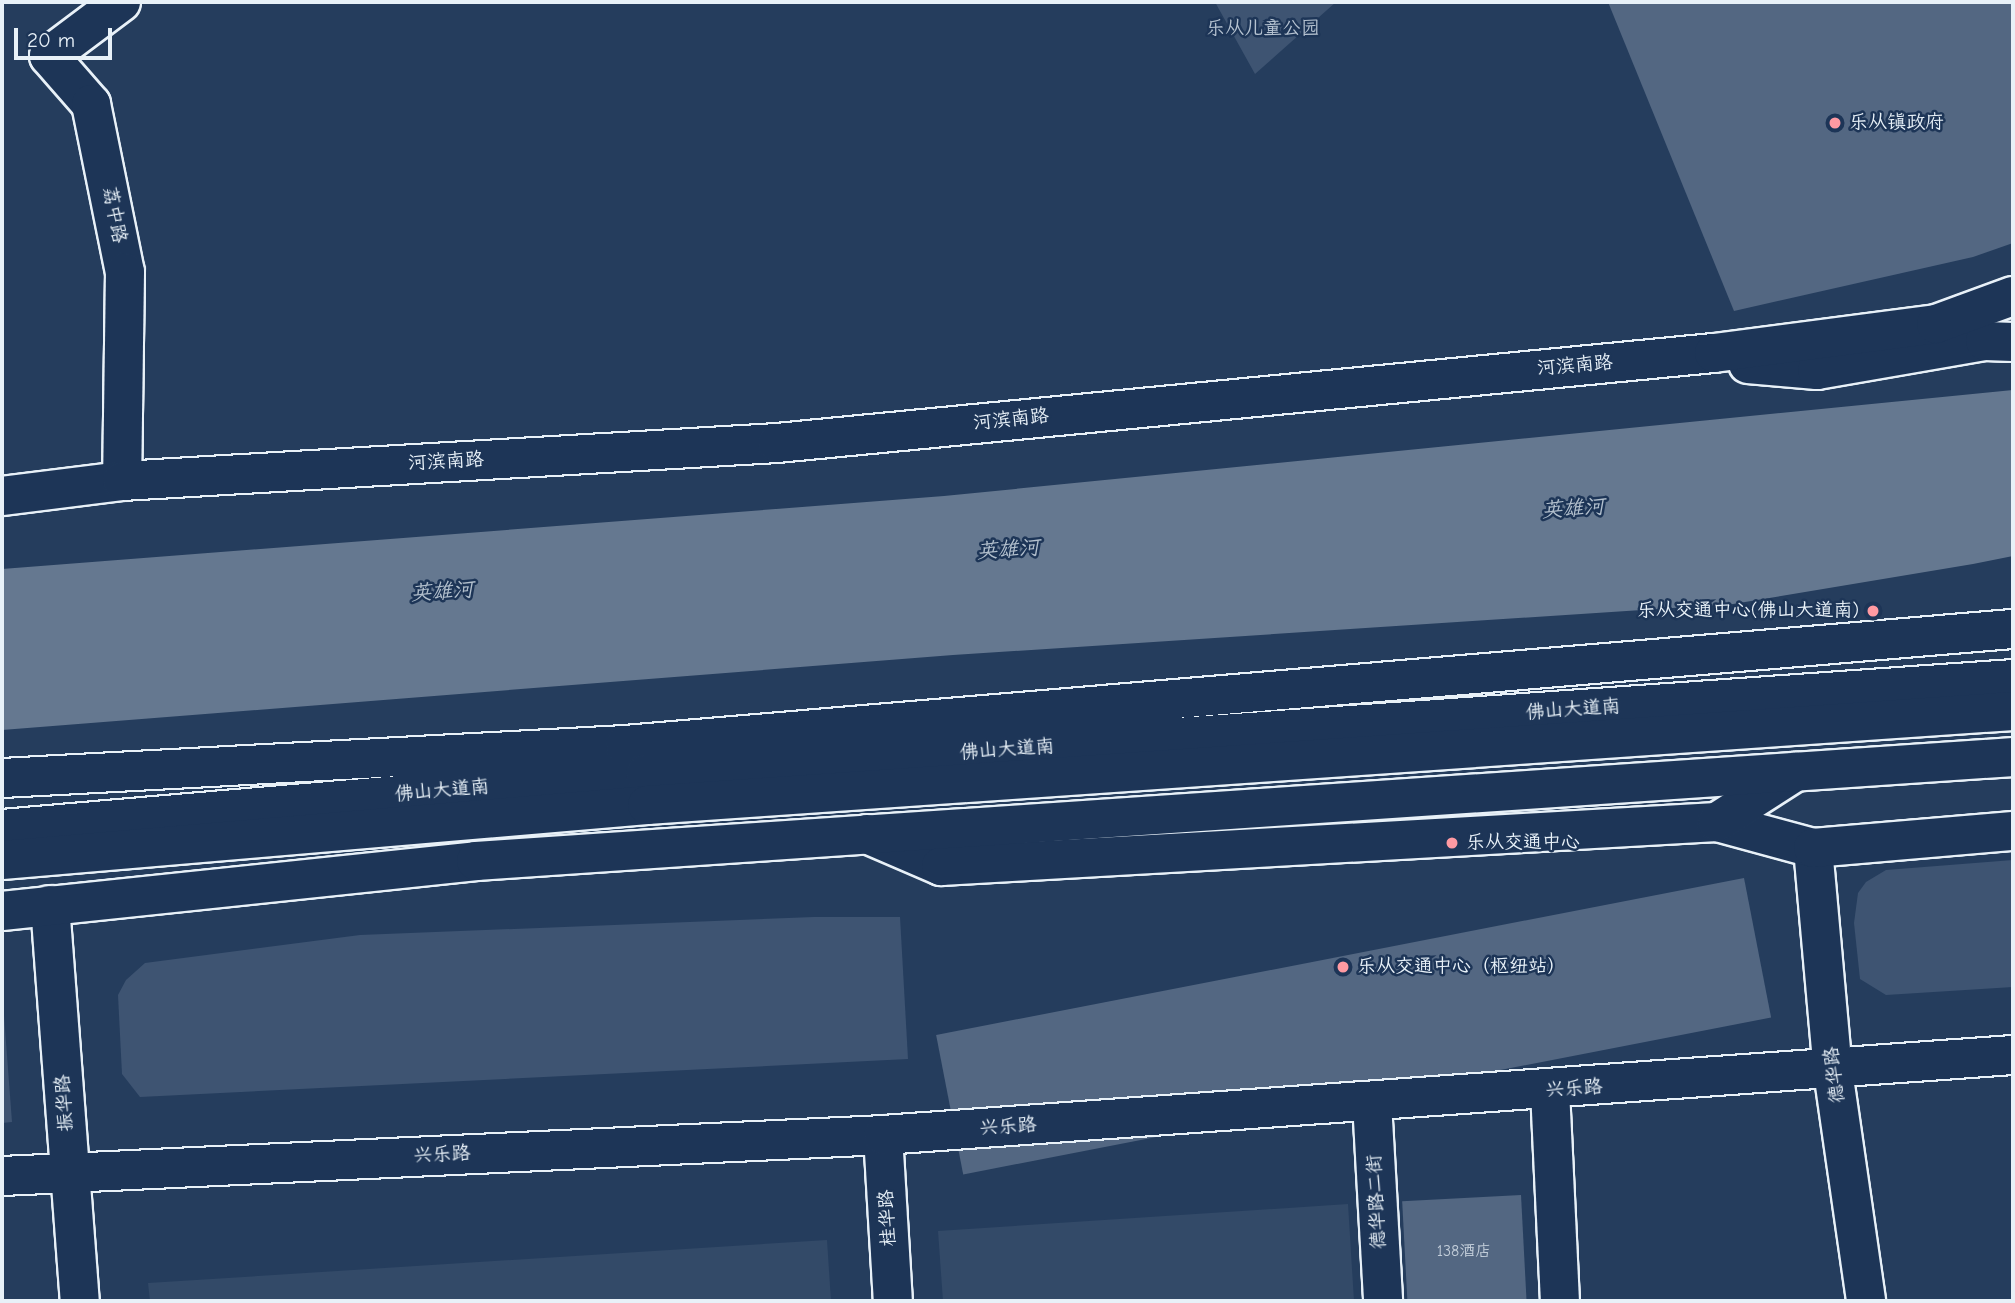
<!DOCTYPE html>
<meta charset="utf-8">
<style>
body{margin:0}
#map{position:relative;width:2015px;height:1303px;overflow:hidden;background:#253d5d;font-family:"Comic Neue","LXGW WenKai TC",sans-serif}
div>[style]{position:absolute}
.built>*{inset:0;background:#334a68}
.green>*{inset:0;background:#3e5472}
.water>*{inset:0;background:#657890}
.building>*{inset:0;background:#536782;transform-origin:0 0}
.roads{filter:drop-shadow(2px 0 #e8f1f8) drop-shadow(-2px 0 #e8f1f8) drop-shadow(0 2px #e8f1f8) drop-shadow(0 -2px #e8f1f8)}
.minor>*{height:38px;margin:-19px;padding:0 19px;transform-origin:19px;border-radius:19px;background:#1d3557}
.major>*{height:38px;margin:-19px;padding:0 19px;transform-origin:19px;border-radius:19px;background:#1d3557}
.highway>*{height:38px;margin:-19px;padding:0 19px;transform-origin:19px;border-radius:19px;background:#1d3557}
.dots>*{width:19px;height:19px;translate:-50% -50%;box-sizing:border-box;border:4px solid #1d3557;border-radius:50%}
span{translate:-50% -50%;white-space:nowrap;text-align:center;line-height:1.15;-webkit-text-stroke:5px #1d3557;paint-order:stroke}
.number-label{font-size:16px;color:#c3ceda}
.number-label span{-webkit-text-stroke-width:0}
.park-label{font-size:19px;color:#b5c2d0}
.poi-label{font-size:19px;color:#e8f1f8}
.left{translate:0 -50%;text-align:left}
.right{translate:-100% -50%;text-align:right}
.street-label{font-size:19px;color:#e8f1f8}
.water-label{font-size:21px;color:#b4c1ce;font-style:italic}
.frame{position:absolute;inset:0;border:4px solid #e8f1f8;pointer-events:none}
.scale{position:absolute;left:14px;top:28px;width:98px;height:32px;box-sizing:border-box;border:4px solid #e8f1f8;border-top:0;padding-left:9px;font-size:21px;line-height:24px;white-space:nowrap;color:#e8f1f8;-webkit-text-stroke:5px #1d3557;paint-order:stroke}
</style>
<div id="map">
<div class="built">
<i style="clip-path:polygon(1348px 1204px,1354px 1301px,943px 1301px,938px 1231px)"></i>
<i style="clip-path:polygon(827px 1240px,831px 1301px,150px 1301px,148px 1283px)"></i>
</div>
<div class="green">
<i style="clip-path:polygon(1215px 2px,1336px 2px,1255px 74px)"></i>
<i style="clip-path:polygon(2013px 860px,2013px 987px,1886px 995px,1860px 979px,1854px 923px,1858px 893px,1866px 882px,1886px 870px)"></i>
<i style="clip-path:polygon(814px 917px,900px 917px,908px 1059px,140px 1097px,122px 1074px,118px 995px,126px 980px,145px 963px,360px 935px)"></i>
<i style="clip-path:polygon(2px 989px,12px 1122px,2px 1123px)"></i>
</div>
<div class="water">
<i style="clip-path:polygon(2013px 390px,2013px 556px,1973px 564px,1733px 604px,953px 655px,2px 730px,2px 569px,944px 496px)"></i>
</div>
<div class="building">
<i style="clip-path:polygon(1608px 2px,2013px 2px,2013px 243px,1973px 257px,1734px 311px)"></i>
<i style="left:1744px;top:878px;width:142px;height:823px;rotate:79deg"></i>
<i style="left:1521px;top:1195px;width:106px;height:119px;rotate:87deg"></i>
</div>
<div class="roads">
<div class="minor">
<i style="left:121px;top:2px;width:90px;rotate:143.1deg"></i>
<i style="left:49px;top:56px;width:64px;rotate:48.8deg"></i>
<i style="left:91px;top:104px;width:171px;rotate:78.6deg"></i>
<i style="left:125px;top:272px;width:209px;rotate:90.8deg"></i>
<i style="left:1748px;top:364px;width:69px;rotate:5deg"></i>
<i style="left:1817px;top:370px;width:170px;rotate:-9.8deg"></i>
<i style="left:1985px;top:341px;width:28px;rotate:2deg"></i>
<i style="left:2px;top:496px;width:121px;rotate:-7.1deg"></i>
<i style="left:122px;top:481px;width:656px;rotate:-3.32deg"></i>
<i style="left:777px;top:443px;width:941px;rotate:-5.49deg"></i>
<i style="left:1714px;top:353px;width:224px;rotate:-7.4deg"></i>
<i style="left:1936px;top:324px;width:82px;rotate:-20deg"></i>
<i style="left:1813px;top:848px;width:224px;rotate:84.9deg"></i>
<i style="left:1833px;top:1071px;width:232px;rotate:81.8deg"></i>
<i style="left:50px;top:905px;width:397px;rotate:85.7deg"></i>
<i style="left:1550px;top:1090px;width:211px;rotate:87.3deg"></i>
<i style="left:1372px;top:1102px;width:199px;rotate:86.8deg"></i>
<i style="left:883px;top:1135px;width:166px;rotate:86.6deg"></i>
<i style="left:2px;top:1176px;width:882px;rotate:-2.66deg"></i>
<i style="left:883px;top:1135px;width:1133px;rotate:-4.05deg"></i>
</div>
<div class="major">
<i style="left:1717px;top:822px;width:99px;rotate:15.2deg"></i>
<i style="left:1813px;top:848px;width:201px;rotate:-4.9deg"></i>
<i style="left:867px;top:834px;width:81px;rotate:23.4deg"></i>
<i style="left:941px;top:866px;width:777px;rotate:-3.25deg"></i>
<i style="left:1717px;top:822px;width:93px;rotate:-32.7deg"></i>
</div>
<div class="highway">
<i style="left:2px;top:778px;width:624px;rotate:-3.03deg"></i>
<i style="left:625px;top:745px;width:1393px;rotate:-4.78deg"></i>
<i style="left:2px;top:829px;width:645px;rotate:-4.89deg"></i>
<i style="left:645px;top:774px;width:1371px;rotate:-3.97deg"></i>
<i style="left:2px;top:860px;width:647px;rotate:-4.87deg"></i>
<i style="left:647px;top:805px;width:1369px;rotate:-3.94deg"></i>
<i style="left:2px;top:911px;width:477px;rotate:-6deg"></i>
<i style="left:476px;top:861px;width:1541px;rotate:-3.87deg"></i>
</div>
</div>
<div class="dots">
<i style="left:1835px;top:123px;background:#ff9aa2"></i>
<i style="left:1873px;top:611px;background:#ff9aa2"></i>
<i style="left:1452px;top:843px;background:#ff9aa2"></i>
<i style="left:1343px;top:967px;background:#ff9aa2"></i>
</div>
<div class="number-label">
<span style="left:1464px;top:1251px">138酒店</span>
</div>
<div class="park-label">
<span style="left:1263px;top:29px">乐从儿童公园</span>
</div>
<div class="poi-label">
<span class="left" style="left:1849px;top:123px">乐从镇政府</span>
<span class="right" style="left:1859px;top:611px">乐从交通中心(佛山大道南)</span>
<span class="left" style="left:1466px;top:843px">乐从交通中心</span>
<span class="left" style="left:1357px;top:967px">乐从交通中心（枢纽站）</span>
</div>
<div class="street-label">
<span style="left:114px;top:215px;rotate:79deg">荔中路</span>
<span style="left:1575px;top:366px;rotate:-5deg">河滨南路</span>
<span style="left:1011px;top:420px;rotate:-6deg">河滨南路</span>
<span style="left:446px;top:462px;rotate:-3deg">河滨南路</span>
<span style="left:1573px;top:710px;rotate:-4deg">佛山大道南</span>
<span style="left:1007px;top:750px;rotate:-4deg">佛山大道南</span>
<span style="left:442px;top:791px;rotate:-5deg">佛山大道南</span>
<span style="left:1835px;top:1075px;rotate:-97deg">德华路</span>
<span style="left:1574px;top:1089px;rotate:-4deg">兴乐路</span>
<span style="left:65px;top:1103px;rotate:-94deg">振华路</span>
<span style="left:1008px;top:1127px;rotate:-4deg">兴乐路</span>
<span style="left:442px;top:1155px;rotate:-3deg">兴乐路</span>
<span style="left:1377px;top:1202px;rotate:-93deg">德华路二街</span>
<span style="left:888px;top:1218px;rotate:-93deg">桂华路</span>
</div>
<div class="water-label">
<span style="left:1573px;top:508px;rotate:-4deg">英雄河</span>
<span style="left:1008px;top:549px;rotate:-4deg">英雄河</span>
<span style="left:442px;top:591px;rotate:-4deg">英雄河</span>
</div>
<div class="frame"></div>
<div class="scale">20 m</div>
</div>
